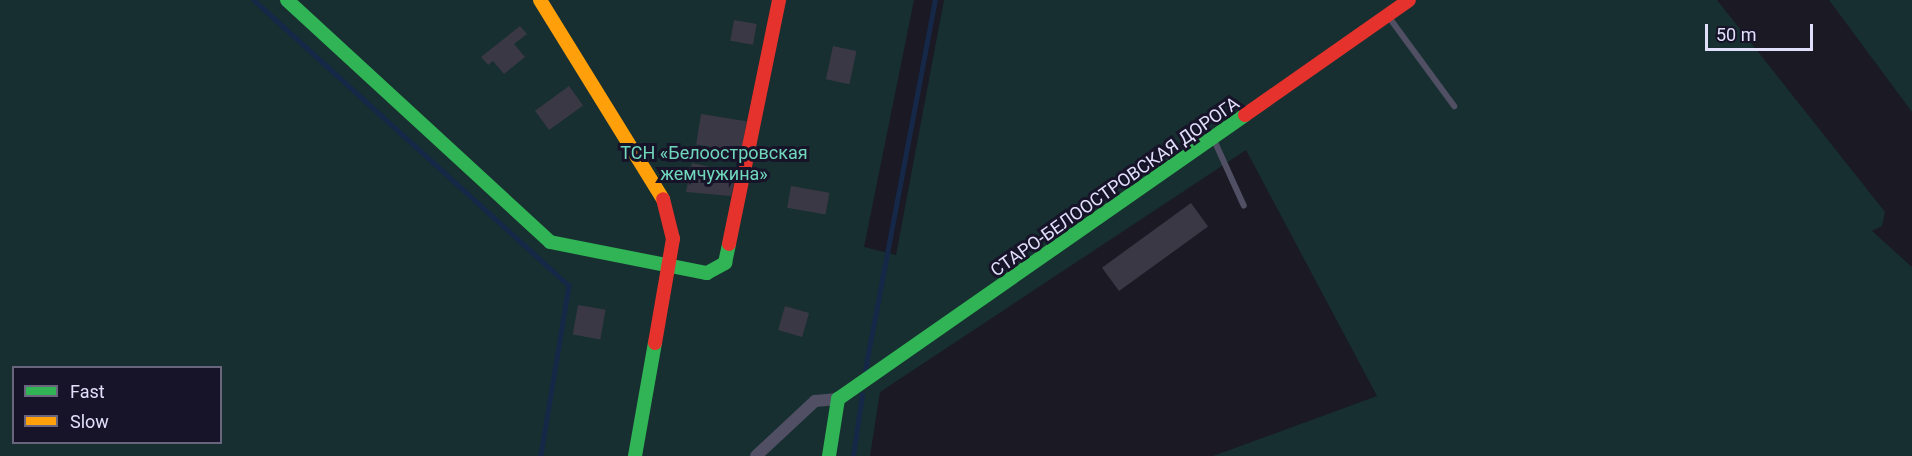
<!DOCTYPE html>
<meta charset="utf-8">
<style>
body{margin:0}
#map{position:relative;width:1912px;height:456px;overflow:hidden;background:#1a1924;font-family:Roboto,sans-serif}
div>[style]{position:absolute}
.green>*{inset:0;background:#172f30}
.stream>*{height:4.5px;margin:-2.25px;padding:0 2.25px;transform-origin:2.25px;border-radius:2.25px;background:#152848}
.building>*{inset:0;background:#3a3845;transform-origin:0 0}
.lane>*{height:6px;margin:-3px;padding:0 3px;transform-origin:3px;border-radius:3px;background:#504f64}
.street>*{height:12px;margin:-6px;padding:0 6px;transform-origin:6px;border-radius:6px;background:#504f64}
.fast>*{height:14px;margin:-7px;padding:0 7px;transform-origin:7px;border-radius:7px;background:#30b455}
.slow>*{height:14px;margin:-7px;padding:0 7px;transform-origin:7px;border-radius:7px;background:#ff9f0a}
.jam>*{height:14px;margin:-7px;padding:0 7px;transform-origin:7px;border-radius:7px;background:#e5322d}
span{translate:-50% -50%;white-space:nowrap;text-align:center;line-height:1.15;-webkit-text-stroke:6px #171429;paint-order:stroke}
.park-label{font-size:18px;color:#70d7bc}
.street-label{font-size:18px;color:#e2dffc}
.legend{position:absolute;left:12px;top:366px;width:210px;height:78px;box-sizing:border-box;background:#171429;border:2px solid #68657d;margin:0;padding:8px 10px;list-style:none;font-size:18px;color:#e2dffc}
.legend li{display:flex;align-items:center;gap:12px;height:30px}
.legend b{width:30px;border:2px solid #68657d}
.scale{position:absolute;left:1705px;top:24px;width:108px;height:27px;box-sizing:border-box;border:3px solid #e2dffc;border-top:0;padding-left:8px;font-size:18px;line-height:21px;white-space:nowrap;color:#e2dffc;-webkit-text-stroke:4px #171429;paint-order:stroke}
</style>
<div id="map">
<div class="green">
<i style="clip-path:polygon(evenodd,0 0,914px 0,864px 247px,896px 255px,944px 0,1717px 0,1885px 212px,1882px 226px,1872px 231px,1912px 267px,1912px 456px,1213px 456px,1377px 396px,1246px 150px,880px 392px,870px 456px,0 456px,0 0,14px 368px,220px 368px,220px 442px,14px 442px,14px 368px)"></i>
<i style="clip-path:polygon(1829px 0,1912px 0,1912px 112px)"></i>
</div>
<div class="stream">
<i style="left:254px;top:0;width:425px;rotate:42.2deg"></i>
<i style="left:569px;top:286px;width:172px;rotate:99.4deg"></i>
<i style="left:865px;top:370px;width:377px;rotate:-79.3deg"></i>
<i style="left:853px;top:456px;width:62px;rotate:-81.6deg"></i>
</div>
<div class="building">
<i style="left:734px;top:20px;width:23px;height:21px;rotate:10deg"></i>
<i style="clip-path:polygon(520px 26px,527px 34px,514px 44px,525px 57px,504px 74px,493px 61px,488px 65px,481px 57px)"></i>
<i style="left:833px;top:46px;width:24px;height:34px;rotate:12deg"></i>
<i style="left:569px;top:86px;width:24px;height:42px;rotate:54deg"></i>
<i style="left:701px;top:114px;width:46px;height:31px;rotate:9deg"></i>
<i style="clip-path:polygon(692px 163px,736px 173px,731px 196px,686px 192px)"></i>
<i style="left:791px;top:186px;width:39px;height:22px;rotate:10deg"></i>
<i style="left:1191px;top:203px;width:29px;height:110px;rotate:54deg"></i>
<i style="left:578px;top:305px;width:28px;height:30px;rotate:10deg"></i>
<i style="left:785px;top:306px;width:25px;height:25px;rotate:16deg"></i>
</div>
<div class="lane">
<i style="left:1388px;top:16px;width:112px;rotate:53.7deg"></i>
<i style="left:1214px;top:140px;width:72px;rotate:65.6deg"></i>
</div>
<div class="street">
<i style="left:756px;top:456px;width:81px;rotate:-43deg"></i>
<i style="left:815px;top:401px;width:23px;rotate:-5deg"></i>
</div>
<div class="fast">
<i style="left:287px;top:0;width:357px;rotate:42.6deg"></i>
<i style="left:550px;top:242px;width:160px;rotate:11.2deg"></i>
<i style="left:707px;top:273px;width:21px;rotate:-29deg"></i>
<i style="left:725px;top:263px;width:19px;rotate:-78deg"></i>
<i style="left:635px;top:456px;width:115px;rotate:-80deg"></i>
<i style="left:829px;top:456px;width:58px;rotate:-81deg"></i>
<i style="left:838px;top:399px;width:496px;rotate:-34.9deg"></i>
</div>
<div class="slow">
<i style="left:540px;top:0;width:234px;rotate:58.3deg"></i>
</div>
<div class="jam">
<i style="left:1245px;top:115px;width:200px;rotate:-35deg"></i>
<i style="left:729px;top:244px;width:249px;rotate:-78.4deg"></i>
<i style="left:655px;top:343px;width:106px;rotate:-80.2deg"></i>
<i style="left:673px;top:239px;width:41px;rotate:-104deg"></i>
</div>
<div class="park-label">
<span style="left:714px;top:164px">ТСН «Белоостровская<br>жемчужина»</span>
</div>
<div class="street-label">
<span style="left:1115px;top:187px;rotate:-35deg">СТАРО-БЕЛООСТРОВСКАЯ ДОРОГА</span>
</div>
<ul class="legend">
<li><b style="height:8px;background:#30b455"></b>Fast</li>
<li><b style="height:8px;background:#ff9f0a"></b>Slow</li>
</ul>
<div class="scale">50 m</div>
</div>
